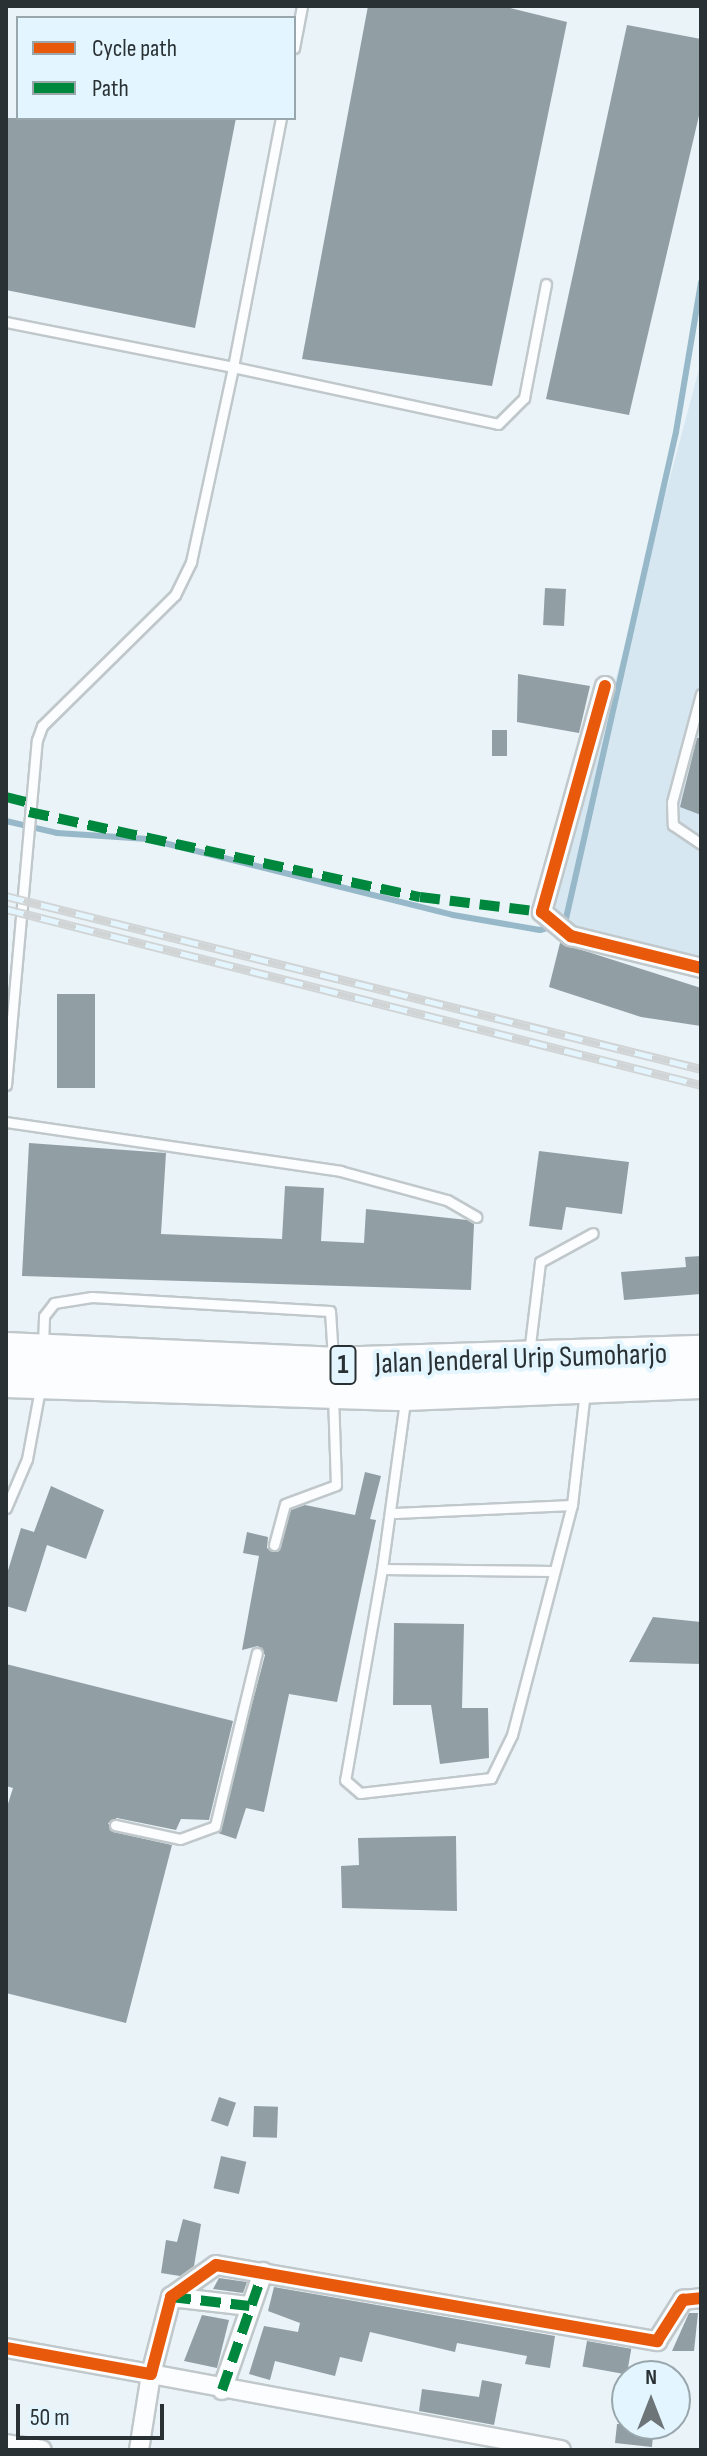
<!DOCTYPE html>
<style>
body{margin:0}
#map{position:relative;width:707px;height:2456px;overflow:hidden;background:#e9f3f8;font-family:"Sofia Sans Condensed",sans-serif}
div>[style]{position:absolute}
.built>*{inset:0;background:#d6e7f1}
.stream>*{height:6px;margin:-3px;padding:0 3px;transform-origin:3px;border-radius:3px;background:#96b8c8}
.building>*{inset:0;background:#919ea4;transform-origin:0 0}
.roads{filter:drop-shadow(2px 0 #c0c8cb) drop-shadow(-2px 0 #c0c8cb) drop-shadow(0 2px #c0c8cb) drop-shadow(0 -2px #c0c8cb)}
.lane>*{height:9px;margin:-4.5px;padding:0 4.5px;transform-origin:4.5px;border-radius:4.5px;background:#fcfdfe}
.street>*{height:18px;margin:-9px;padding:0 9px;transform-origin:9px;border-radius:9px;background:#fcfdfe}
.highway>*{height:34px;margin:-17px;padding:0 17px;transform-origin:17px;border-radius:17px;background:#fcfdfe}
.rail>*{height:9px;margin-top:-4.5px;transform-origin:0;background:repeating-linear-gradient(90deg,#e3f5fe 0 18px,#d1d4d5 0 36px);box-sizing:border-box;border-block:2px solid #d1d4d5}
.quiet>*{height:10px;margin-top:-5px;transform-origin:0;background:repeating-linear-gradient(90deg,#00873e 0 20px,transparent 0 30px)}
.cycleway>*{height:12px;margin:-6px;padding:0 6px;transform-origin:6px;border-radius:6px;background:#e8590c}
span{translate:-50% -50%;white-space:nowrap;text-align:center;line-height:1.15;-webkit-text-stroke:8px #e3f5fe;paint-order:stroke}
.shield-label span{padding:2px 6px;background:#e3f5fe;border:2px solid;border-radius:6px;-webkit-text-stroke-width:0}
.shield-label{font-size:28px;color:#2a3134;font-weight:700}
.street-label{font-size:30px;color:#2a3134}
.frame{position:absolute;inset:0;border:8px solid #2a3134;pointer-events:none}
.legend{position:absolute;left:16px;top:16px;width:280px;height:104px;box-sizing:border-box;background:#e3f5fe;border:2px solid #99a7ad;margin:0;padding:10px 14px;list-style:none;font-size:24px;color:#2a3134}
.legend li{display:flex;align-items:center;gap:16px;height:40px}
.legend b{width:40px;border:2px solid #99a7ad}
.north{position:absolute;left:611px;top:2360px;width:80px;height:80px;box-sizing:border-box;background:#e3f5fe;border:2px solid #99a7ad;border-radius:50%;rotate:0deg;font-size:22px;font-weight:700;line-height:32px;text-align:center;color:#2a3134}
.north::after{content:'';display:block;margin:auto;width:28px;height:36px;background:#6d7579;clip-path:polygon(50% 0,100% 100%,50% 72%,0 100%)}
.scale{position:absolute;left:16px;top:2404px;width:148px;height:36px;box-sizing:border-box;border:4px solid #2a3134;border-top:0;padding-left:10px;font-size:24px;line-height:28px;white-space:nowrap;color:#2a3134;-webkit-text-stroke:6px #e3f5fe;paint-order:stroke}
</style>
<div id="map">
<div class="built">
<i style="clip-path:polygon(701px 362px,701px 969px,548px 931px)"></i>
</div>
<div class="stream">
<i style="left:6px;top:821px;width:52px;rotate:13.2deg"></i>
<i style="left:57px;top:833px;width:91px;rotate:3.8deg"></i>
<i style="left:148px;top:839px;width:314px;rotate:14deg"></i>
<i style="left:453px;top:915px;width:88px;rotate:9.8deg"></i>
<i style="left:540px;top:930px;width:26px;rotate:-16deg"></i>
<i style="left:565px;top:923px;width:503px;rotate:-77.26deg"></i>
<i style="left:676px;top:432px;width:152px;rotate:-80.5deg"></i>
</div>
<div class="building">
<i style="clip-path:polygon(368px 6px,502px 6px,567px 22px,492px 386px,302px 359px)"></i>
<i style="clip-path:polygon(627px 25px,701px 39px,701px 107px,629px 415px,546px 399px)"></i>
<i style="clip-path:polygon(6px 118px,236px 118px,195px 328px,6px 290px)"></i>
<i style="left:545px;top:588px;width:21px;height:37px;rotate:3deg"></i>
<i style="clip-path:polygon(518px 674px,590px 686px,579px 733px,517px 722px)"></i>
<i style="left:492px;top:730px;width:15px;height:26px"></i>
<i style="clip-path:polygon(697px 738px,701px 738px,701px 815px,680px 807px)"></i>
<i style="clip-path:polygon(560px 943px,701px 988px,701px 1026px,641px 1017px,549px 987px)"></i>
<i style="left:57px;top:994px;width:38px;height:94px"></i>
<i style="clip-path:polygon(29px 1143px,166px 1153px,161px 1234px,282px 1239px,285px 1186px,324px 1188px,321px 1241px,364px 1243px,366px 1209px,467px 1220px,474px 1224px,471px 1290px,22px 1276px)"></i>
<i style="clip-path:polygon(539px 1151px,629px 1162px,622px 1214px,566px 1207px,562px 1230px,529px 1226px)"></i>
<i style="clip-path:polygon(701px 1256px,701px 1294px,624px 1300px,621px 1272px,686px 1267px,685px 1257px)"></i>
<i style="clip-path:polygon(365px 1472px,381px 1476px,370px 1519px,376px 1520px,337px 1702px,289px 1694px,264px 1812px,246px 1808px,236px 1839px,218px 1833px,265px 1655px,258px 1646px,242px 1650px,259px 1556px,243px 1553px,247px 1532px,268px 1537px,267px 1548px,275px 1552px,291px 1510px,305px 1505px,355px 1515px)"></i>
<i style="clip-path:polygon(51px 1486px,104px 1510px,86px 1559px,47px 1545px,26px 1612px,6px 1606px,6px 1577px,21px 1528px,34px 1532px)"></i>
<i style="clip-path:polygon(653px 1617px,701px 1622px,701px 1664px,629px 1662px)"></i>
<i style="clip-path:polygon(394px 1623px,464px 1624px,462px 1708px,488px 1708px,489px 1758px,440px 1764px,431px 1705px,393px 1705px)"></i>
<i style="clip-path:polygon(6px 1664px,233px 1721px,209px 1820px,181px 1819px,176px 1830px,117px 1818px,108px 1823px,113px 1832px,172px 1845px,126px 2023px,6px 1993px,6px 1810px,13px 1788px,6px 1786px)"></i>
<i style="clip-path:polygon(456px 1836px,457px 1911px,342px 1908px,341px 1866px,359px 1865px,358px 1838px)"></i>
<i style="left:219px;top:2097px;width:18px;height:25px;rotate:19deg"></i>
<i style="left:254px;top:2106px;width:24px;height:31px;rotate:2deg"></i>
<i style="left:221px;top:2156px;width:26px;height:33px;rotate:13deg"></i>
<i style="clip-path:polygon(183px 2219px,201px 2224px,194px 2266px,180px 2276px,161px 2273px,166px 2240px,177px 2242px)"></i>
<i style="clip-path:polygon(219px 2278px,247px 2282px,243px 2293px,213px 2289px)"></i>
<i style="clip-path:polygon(274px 2287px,555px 2336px,550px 2368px,525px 2364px,527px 2356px,457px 2343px,455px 2352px,370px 2332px,362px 2362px,340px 2357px,335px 2376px,275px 2361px,270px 2380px,249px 2374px,264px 2326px,298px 2332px,300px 2323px,268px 2311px)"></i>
<i style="clip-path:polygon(689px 2313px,698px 2313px,694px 2351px,672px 2351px)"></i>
<i style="clip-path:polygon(202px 2315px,229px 2320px,217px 2368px,184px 2361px)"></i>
<i style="left:587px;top:2341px;width:45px;height:26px;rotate:10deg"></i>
<i style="clip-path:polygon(482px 2380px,502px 2384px,494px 2425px,419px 2411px,422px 2389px,479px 2397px)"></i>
<i style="clip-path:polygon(617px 2424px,654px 2424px,652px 2447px,615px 2443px)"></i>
</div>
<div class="roads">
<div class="lane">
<i style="left:294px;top:48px;width:43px;rotate:-79.2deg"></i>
<i style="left:6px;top:322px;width:231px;rotate:11.2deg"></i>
<i style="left:233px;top:367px;width:254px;rotate:-79.1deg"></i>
<i style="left:701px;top:694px;width:112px;rotate:105deg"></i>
<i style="left:672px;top:802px;width:23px;rotate:88deg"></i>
<i style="left:673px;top:825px;width:34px;rotate:34deg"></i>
<i style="left:6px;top:1085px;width:346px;rotate:-84.9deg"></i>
<i style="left:37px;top:740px;width:15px;rotate:-70deg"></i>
<i style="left:42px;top:726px;width:187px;rotate:-44.6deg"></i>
<i style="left:175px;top:595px;width:37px;rotate:-64deg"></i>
<i style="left:191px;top:562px;width:199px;rotate:-77.8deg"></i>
<i style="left:233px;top:367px;width:271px;rotate:12.1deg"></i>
<i style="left:498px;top:424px;width:37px;rotate:-45deg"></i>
<i style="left:524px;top:398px;width:116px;rotate:-79.1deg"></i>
<i style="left:6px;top:1122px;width:338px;rotate:8.3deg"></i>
<i style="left:340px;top:1171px;width:111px;rotate:15.2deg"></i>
<i style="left:447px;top:1200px;width:34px;rotate:30deg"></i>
<i style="left:43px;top:1346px;width:30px;rotate:-88deg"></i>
<i style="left:44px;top:1316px;width:16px;rotate:-52deg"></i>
<i style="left:54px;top:1303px;width:38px;rotate:-9deg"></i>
<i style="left:92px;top:1297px;width:238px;rotate:3.4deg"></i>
<i style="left:330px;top:1311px;width:48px;rotate:86.4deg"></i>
<i style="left:529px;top:1353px;width:92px;rotate:-83.1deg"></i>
<i style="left:540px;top:1262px;width:60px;rotate:-28.7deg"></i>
<i style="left:405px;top:1401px;width:170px;rotate:97.8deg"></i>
<i style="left:382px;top:1569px;width:171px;rotate:0.7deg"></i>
<i style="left:6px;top:1508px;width:53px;rotate:-66.8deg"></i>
<i style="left:27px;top:1459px;width:71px;rotate:-79.5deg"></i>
<i style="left:395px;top:1513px;width:177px;rotate:-2.6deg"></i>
<i style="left:274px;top:1545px;width:42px;rotate:-75deg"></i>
<i style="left:285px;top:1504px;width:54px;rotate:-20.4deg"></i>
<i style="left:336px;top:1485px;width:89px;rotate:-91.9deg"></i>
<i style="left:382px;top:1569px;width:214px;rotate:99.9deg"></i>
<i style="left:345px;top:1780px;width:20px;rotate:41deg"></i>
<i style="left:360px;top:1793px;width:132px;rotate:-6.5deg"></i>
<i style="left:491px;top:1778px;width:48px;rotate:-64deg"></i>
<i style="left:512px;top:1735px;width:238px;rotate:-75.4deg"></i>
<i style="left:572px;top:1505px;width:115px;rotate:-83.5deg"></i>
<i style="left:115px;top:1825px;width:66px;rotate:12.2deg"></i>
<i style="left:180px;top:1839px;width:37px;rotate:-20deg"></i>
<i style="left:215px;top:1826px;width:178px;rotate:-76.4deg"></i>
</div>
<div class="street">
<i style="left:605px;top:686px;width:235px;rotate:105.6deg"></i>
<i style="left:542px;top:912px;width:38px;rotate:40deg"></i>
<i style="left:571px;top:936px;width:134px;rotate:13.8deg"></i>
<i style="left:171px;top:2297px;width:79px;rotate:6.6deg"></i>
<i style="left:6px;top:2348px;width:147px;rotate:10.2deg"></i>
<i style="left:151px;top:2374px;width:80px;rotate:-75.4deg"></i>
<i style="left:171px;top:2297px;width:55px;rotate:-35.4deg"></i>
<i style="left:216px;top:2265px;width:448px;rotate:9.8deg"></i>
<i style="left:657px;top:2341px;width:49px;rotate:-57.6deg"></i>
<i style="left:683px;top:2300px;width:18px;rotate:-6deg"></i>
<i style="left:222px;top:2390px;width:125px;rotate:-70.8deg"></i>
<i style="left:6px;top:2444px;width:36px;rotate:9deg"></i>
<i style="left:139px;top:2450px;width:77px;rotate:-81deg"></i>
<i style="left:151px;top:2374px;width:417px;rotate:10.5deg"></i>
</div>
<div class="highway">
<i style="left:6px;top:1350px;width:327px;rotate:2.6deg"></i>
<i style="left:333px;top:1365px;width:368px;rotate:-1.9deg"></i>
<i style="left:6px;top:1380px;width:399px;rotate:1.9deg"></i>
<i style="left:405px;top:1393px;width:296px;rotate:-2.3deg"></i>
</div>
</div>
<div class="rail">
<i style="left:6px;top:896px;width:716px;rotate:13.98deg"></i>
<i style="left:6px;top:909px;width:717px;rotate:14.21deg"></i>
</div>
<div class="quiet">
<i style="left:6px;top:797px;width:25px;rotate:14deg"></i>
<i style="left:29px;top:812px;width:400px;rotate:12.3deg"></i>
<i style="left:420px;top:897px;width:123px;rotate:7deg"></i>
<i style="left:171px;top:2297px;width:79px;rotate:6.6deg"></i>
<i style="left:222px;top:2390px;width:125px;rotate:-70.8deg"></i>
</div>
<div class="cycleway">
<i style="left:605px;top:686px;width:235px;rotate:105.6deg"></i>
<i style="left:542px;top:912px;width:38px;rotate:40deg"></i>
<i style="left:571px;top:936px;width:134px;rotate:13.8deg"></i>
<i style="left:6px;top:2348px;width:147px;rotate:10.2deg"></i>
<i style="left:151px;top:2374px;width:80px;rotate:-75.4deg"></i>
<i style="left:171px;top:2297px;width:55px;rotate:-35.4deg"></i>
<i style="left:216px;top:2265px;width:448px;rotate:9.8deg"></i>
<i style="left:657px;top:2341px;width:49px;rotate:-57.6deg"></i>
<i style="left:683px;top:2300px;width:18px;rotate:-6deg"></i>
</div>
<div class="shield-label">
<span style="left:343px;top:1365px">1</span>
</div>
<div class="street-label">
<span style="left:521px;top:1359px;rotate:-2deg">Jalan Jenderal Urip Sumoharjo</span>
</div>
<div class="frame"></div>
<ul class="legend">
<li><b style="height:10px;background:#e8590c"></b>Cycle path</li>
<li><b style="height:10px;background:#00873e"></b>Path</li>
</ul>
<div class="north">N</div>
<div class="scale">50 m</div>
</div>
